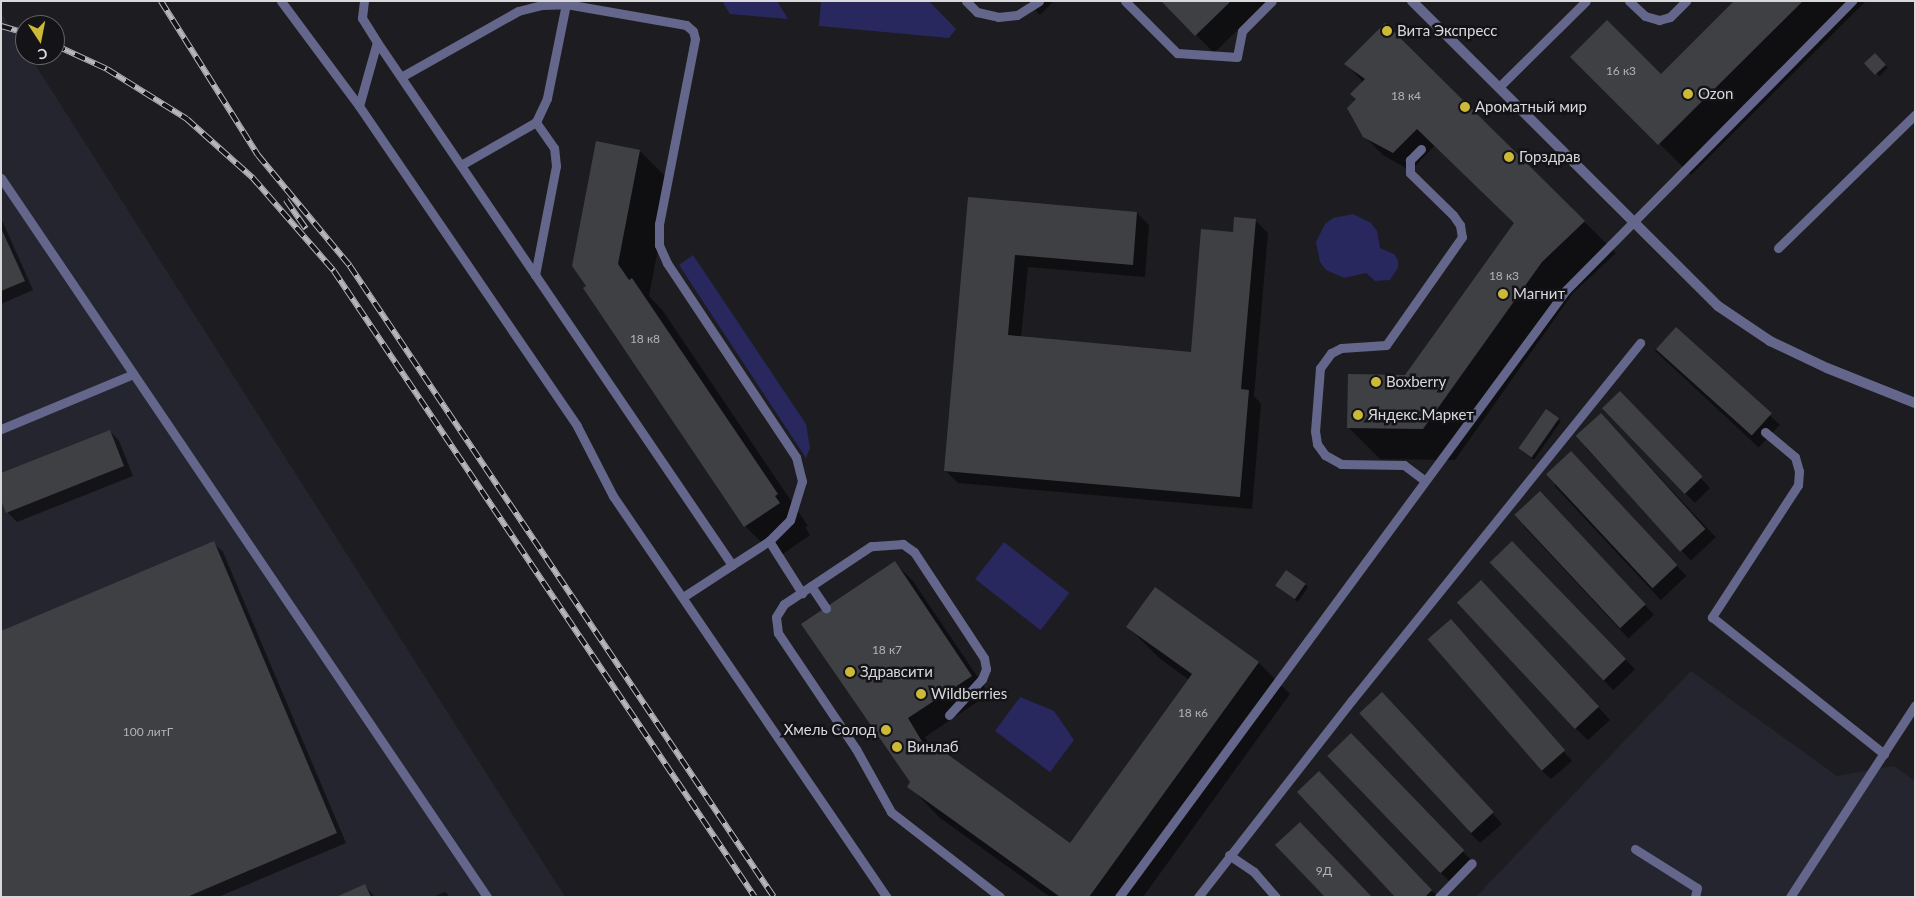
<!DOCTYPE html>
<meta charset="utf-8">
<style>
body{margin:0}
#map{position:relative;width:1916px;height:898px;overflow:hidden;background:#1d1d21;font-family:Lato,sans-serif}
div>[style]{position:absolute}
.built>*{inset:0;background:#24252e}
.green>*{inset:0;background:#28275e;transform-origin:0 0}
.shadow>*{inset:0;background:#0007;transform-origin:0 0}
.building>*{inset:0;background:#3f4044;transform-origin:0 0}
.service>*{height:9px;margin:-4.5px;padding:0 4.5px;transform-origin:4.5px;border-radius:4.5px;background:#64678b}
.minor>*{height:10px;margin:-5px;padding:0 5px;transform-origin:5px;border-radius:5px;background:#64678b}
.rail>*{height:5.5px;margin-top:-2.75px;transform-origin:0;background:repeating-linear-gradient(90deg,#141418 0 11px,#b7b7ba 0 22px);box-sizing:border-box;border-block:1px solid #b7b7ba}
.dots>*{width:14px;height:14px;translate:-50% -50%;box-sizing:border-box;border:2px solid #141418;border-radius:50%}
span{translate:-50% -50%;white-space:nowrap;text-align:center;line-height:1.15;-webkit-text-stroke:5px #141418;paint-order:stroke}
.number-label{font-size:12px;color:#b2b3b6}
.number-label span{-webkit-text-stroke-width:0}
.poi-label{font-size:15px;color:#d9d9dc}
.left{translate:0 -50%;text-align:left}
.right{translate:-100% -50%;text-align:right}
.frame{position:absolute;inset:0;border:2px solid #d9d9dc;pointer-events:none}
.north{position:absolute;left:15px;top:15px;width:50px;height:50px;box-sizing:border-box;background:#141418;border:1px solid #636366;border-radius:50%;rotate:169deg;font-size:14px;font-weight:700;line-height:20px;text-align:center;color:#d9d9dc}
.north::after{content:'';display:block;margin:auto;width:18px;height:22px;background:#ccb938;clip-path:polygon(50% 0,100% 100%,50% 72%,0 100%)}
</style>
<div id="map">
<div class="built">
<i style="clip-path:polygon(1px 13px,25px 49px,25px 55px,29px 55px,565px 897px,1px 897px)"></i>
<i style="clip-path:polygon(1691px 671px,1837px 776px,1894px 766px,1915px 781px,1915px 897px,1476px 897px)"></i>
</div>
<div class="green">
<i style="clip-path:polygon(722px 1px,777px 1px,788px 19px,730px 14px)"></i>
<i style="clip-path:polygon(821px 1px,929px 1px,956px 29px,949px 38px,819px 26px)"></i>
<i style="clip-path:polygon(1353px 214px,1371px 223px,1377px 231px,1380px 248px,1394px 254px,1398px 260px,1398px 268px,1390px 280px,1375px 281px,1366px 273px,1344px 278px,1326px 270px,1320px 262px,1316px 242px,1325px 224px,1333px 218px)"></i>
<i style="clip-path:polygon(693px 255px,806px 424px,810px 448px,806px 458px,679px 265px)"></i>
<i style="left:1004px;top:542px;width:83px;height:47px;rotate:38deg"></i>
<i style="clip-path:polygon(1020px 697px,1054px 711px,1074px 740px,1050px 772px,995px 731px)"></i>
</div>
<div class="shadow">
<i style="clip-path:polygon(1026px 1px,1054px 1px,1040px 15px)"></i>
<i style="clip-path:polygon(1163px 1px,1267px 1px,1214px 53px)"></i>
<i style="clip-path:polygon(1736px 1px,1866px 1px,1691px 175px,1572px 57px,1661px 76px)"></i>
<i style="clip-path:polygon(1385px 25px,1616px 253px,1573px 293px,1455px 460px,1380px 459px,1348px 427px,1406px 376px,1516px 224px,1435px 145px,1411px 171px,1383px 155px,1364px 136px,1357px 99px,1363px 82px,1346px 64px)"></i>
<i style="left:1875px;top:55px;width:18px;height:12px;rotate:45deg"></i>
<i style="clip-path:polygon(640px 151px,671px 182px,649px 296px,663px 311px,808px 526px,805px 527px,810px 535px,777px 558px,745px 526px,584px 289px)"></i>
<i style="clip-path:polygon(969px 198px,1137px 213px,1149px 225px,1145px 277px,1028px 267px,1021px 338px,1192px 353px,1234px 233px,1255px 220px,1268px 233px,1254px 396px,1261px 404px,1252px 509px,958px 483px,945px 470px)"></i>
<i style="clip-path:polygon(1px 218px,33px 290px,1px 304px)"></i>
<i style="left:1676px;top:328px;width:142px;height:31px;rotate:43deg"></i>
<i style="clip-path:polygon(1629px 402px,1710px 488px,1695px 503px,1685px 493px)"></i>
<i style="clip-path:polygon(1558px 419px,1561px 421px,1534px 460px,1522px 451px)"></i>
<i style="left:1610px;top:424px;width:155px;height:34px;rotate:47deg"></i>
<i style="clip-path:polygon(110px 431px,119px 441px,133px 476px,17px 522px,8px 513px,1px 497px)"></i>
<i style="left:1580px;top:462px;width:156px;height:35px;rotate:47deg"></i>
<i style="left:1549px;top:502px;width:154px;height:35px;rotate:47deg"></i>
<i style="left:1512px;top:542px;width:177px;height:30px;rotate:46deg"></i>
<i style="clip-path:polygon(213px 543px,223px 552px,346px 843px,218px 897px,1px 897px)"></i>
<i style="clip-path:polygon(895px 563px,913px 581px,989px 694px,925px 737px,934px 752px,1070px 844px,1189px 680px,1159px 658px,1128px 627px,1155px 589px,1259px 663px,1290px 694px,1143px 897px,1050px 897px,940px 818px,909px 786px,912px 782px)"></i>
<i style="clip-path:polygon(1305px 585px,1308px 587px,1298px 602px,1279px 588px)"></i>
<i style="clip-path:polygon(1494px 594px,1610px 720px,1588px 740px,1575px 728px)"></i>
<i style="clip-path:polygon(1451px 620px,1572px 761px,1551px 779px,1541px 770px)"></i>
<i style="clip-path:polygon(1391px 703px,1502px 824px,1480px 843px,1471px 834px)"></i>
<i style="clip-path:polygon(1360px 745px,1472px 861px,1450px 882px,1441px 873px)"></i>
<i style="clip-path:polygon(1329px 782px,1438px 897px,1397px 897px)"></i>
<i style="clip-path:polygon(365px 886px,375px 897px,339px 897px)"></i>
<i style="clip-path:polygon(445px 892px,450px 897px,433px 897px)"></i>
</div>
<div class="building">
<i style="clip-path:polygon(1161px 1px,1231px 1px,1195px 36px)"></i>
<i style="clip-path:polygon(1734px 1px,1803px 1px,1658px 145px,1570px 57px,1607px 20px,1661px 74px)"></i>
<i style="clip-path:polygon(1385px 23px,1585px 221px,1542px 262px,1423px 429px,1347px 428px,1348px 374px,1405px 375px,1514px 223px,1417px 129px,1393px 153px,1363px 137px,1347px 108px,1356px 99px,1350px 94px,1365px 79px,1344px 64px)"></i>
<i style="left:1875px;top:53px;width:16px;height:15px;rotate:47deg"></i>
<i style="clip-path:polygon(596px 141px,640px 150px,618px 264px,629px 280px,632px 278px,778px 494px,775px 496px,780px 503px,744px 527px,583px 288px,586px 286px,572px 266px)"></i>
<i style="clip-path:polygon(968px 197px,1137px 212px,1133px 265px,1015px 255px,1008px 335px,1191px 352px,1201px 229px,1233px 232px,1234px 217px,1256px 219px,1241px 389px,1249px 390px,1240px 497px,944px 471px)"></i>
<i style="clip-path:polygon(1px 228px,25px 281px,1px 291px)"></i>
<i style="left:1676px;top:327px;width:129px;height:30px;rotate:42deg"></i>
<i style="left:1620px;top:391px;width:119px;height:25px;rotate:46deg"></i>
<i style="left:1546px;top:409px;width:16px;height:48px;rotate:35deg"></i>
<i style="left:1601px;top:413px;width:156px;height:34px;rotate:48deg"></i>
<i style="clip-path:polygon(110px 430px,124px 466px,6px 513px,1px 500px,1px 473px)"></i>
<i style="left:1571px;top:451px;width:156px;height:34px;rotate:47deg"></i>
<i style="left:1540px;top:491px;width:155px;height:35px;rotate:47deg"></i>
<i style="clip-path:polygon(214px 541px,337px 833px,187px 897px,1px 897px,1px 631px)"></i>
<i style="left:1512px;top:541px;width:164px;height:31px;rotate:46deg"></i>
<i style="clip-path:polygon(895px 561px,972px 676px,908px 718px,930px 755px,936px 746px,1070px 843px,1192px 674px,1126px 627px,1155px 587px,1259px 662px,1089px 897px,1060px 897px,907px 787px,910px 782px,801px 624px)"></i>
<i style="left:1286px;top:570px;width:24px;height:19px;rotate:35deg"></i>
<i style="left:1481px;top:580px;width:173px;height:33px;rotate:47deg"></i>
<i style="left:1451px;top:619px;width:174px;height:31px;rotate:49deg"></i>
<i style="left:1382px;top:692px;width:164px;height:31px;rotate:47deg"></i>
<i style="left:1351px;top:733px;width:163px;height:33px;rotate:46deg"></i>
<i style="clip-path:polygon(1319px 771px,1432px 890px,1425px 897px,1395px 897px,1297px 792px)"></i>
<i style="clip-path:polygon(1300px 822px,1372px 897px,1325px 897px,1275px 845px)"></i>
<i style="clip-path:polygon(365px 884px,371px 897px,336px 897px)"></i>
</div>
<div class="service">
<i style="left:281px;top:1px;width:131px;rotate:53.4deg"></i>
<i style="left:359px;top:106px;width:387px;rotate:55.7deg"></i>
<i style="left:577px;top:426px;width:79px;rotate:62.8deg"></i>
<i style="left:613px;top:496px;width:486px;rotate:55.7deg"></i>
<i style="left:364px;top:1px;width:17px;rotate:97deg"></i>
<i style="left:362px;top:18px;width:28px;rotate:58deg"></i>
<i style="left:377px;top:42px;width:632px;rotate:55.83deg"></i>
<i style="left:732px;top:565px;width:44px;rotate:-33deg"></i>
<i style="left:769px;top:541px;width:62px;rotate:57.6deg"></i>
<i style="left:966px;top:1px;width:16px;rotate:45deg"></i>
<i style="left:977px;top:12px;width:22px;rotate:13deg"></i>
<i style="left:998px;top:17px;width:19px;rotate:-6deg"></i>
<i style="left:1017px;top:15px;width:26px;rotate:-32deg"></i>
<i style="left:1125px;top:1px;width:74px;rotate:45deg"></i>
<i style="left:1177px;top:53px;width:60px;rotate:3.8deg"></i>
<i style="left:1237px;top:57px;width:26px;rotate:-79deg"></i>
<i style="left:1242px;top:31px;width:42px;rotate:-45deg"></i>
<i style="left:1629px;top:1px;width:22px;rotate:43deg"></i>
<i style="left:1645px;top:16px;width:15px;rotate:16deg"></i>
<i style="left:1659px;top:20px;width:11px;rotate:-15deg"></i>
<i style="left:1670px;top:17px;width:23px;rotate:-45deg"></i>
<i style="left:401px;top:77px;width:134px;rotate:-29.4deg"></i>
<i style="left:518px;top:11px;width:25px;rotate:-14deg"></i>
<i style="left:542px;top:5px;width:24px;rotate:-2deg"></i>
<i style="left:566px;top:4px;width:122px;rotate:9.9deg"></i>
<i style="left:686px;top:25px;width:9px;rotate:41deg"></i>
<i style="left:693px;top:31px;width:8px;rotate:76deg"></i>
<i style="left:695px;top:39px;width:188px;rotate:101deg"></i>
<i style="left:659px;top:224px;width:21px;rotate:90deg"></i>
<i style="left:659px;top:245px;width:20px;rotate:66deg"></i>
<i style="left:667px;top:263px;width:233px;rotate:56.4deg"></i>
<i style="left:796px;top:457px;width:25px;rotate:76deg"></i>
<i style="left:802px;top:481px;width:41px;rotate:107.1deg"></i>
<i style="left:790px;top:520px;width:30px;rotate:135deg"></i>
<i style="left:1499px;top:87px;width:122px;rotate:-44.7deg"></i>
<i style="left:359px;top:106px;width:66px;rotate:-74.3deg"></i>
<i style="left:1421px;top:149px;width:16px;rotate:135deg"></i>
<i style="left:1410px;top:160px;width:13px;rotate:90deg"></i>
<i style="left:1410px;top:173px;width:60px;rotate:44.3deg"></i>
<i style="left:1453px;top:215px;width:12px;rotate:55deg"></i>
<i style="left:1460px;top:225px;width:12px;rotate:81deg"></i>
<i style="left:1462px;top:237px;width:132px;rotate:125.1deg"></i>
<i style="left:1386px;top:345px;width:45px;rotate:176.2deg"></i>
<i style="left:1341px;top:348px;width:11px;rotate:153deg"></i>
<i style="left:1331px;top:353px;width:19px;rotate:126deg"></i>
<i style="left:1320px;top:368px;width:63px;rotate:94.5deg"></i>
<i style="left:1315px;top:431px;width:13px;rotate:81deg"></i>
<i style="left:1317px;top:444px;width:14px;rotate:54deg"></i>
<i style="left:1325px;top:455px;width:18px;rotate:29deg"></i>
<i style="left:1341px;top:464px;width:63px;rotate:0.9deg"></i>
<i style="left:1404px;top:465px;width:26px;rotate:37deg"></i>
<i style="left:461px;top:165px;width:86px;rotate:-29.8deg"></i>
<i style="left:536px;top:122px;width:26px;rotate:-65deg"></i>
<i style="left:547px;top:98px;width:96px;rotate:-78.6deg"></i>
<i style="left:1px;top:178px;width:868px;rotate:55.94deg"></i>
<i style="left:1778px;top:248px;width:191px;rotate:-44.2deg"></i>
<i style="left:535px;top:275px;width:111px;rotate:-79.1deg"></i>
<i style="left:556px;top:166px;width:18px;rotate:-96deg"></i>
<i style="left:554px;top:148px;width:32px;rotate:-125deg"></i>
<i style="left:1px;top:429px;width:143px;rotate:-22.6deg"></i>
<i style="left:1765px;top:432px;width:39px;rotate:40deg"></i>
<i style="left:1795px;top:457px;width:15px;rotate:74deg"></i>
<i style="left:1799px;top:471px;width:14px;rotate:94deg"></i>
<i style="left:1798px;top:485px;width:158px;rotate:123.1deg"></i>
<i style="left:1712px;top:617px;width:220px;rotate:38.5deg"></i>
<i style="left:811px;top:586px;width:27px;rotate:56deg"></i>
<i style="left:683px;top:597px;width:59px;rotate:-33.1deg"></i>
<i style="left:949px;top:715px;width:49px;rotate:-47.5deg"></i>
<i style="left:982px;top:679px;width:11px;rotate:-68deg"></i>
<i style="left:986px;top:669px;width:11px;rotate:-100deg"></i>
<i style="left:984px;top:658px;width:127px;rotate:-123.4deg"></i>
<i style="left:914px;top:552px;width:14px;rotate:-144deg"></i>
<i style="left:903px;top:544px;width:32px;rotate:176deg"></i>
<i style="left:871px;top:546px;width:105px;rotate:146.3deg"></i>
<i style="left:784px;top:604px;width:15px;rotate:122deg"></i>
<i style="left:776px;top:617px;width:16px;rotate:83deg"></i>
<i style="left:778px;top:633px;width:140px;rotate:56.1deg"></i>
<i style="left:856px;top:749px;width:72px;rotate:60.9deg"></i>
<i style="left:891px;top:812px;width:138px;rotate:37.9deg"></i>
<i style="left:1635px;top:849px;width:73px;rotate:32.2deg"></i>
<i style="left:1697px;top:888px;width:9px;rotate:103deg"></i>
<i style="left:1229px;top:855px;width:30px;rotate:34deg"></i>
<i style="left:1254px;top:872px;width:33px;rotate:49deg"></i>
<i style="left:1119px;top:897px;width:754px;rotate:-53.63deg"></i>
<i style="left:1566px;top:290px;width:407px;rotate:-45.3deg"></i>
<i style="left:1198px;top:897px;width:250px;rotate:-52deg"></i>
<i style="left:1352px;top:700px;width:459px;rotate:-51.1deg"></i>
<i style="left:1439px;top:897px;width:47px;rotate:-45.9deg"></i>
<i style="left:1790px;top:897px;width:229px;rotate:-56.9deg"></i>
</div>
<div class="minor">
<i style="left:1412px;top:1px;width:432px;rotate:44.9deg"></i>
<i style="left:1718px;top:306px;width:63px;rotate:33.9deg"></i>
<i style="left:1770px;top:341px;width:63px;rotate:25.3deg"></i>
<i style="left:1827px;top:368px;width:95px;rotate:21.7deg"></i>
</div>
<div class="rail">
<i style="left:161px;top:1px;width:182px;rotate:57.8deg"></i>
<i style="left:258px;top:155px;width:144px;rotate:50.3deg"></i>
<i style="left:350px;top:266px;width:760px;rotate:56.1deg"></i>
<i style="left:1px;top:26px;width:25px;rotate:16deg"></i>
<i style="left:55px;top:45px;width:57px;rotate:24.8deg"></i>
<i style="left:107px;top:69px;width:94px;rotate:32deg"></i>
<i style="left:187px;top:119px;width:89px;rotate:41.8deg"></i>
<i style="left:253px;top:178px;width:123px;rotate:48.9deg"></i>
<i style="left:334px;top:271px;width:754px;rotate:56.08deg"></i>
<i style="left:286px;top:200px;width:35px;rotate:55deg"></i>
</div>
<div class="dots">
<i style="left:1387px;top:31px;background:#ccb938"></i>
<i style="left:1688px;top:94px;background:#ccb938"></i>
<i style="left:1465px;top:107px;background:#ccb938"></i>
<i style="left:1509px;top:157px;background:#ccb938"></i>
<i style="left:1503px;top:294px;background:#ccb938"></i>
<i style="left:1376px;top:382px;background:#ccb938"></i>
<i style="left:1358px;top:415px;background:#ccb938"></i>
<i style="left:850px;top:672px;background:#ccb938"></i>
<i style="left:921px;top:694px;background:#ccb938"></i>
<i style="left:886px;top:730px;background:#ccb938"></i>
<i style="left:897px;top:747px;background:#ccb938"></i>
</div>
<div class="number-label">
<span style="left:1621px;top:71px">16 к3</span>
<span style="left:1406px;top:96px">18 к4</span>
<span style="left:1504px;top:276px">18 к3</span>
<span style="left:645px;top:339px">18 к8</span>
<span style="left:887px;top:650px">18 к7</span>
<span style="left:1193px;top:713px">18 к6</span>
<span style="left:148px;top:732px">100 литГ</span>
<span style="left:1324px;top:871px">9Д</span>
</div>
<div class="poi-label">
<span class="left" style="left:1397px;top:31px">Вита Экспресс</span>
<span class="left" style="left:1698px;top:94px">Ozon</span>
<span class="left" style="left:1475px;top:107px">Ароматный мир</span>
<span class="left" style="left:1519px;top:157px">Горздрав</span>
<span class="left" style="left:1513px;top:294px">Магнит</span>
<span class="left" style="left:1386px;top:382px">Boxberry</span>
<span class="left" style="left:1368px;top:415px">Яндекс.Маркет</span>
<span class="left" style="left:860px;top:672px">Здравсити</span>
<span class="left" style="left:931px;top:694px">Wildberries</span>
<span class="right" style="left:876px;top:730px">Хмель Солод</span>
<span class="left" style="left:907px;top:747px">Винлаб</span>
</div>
<div class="frame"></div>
<div class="north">С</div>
</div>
